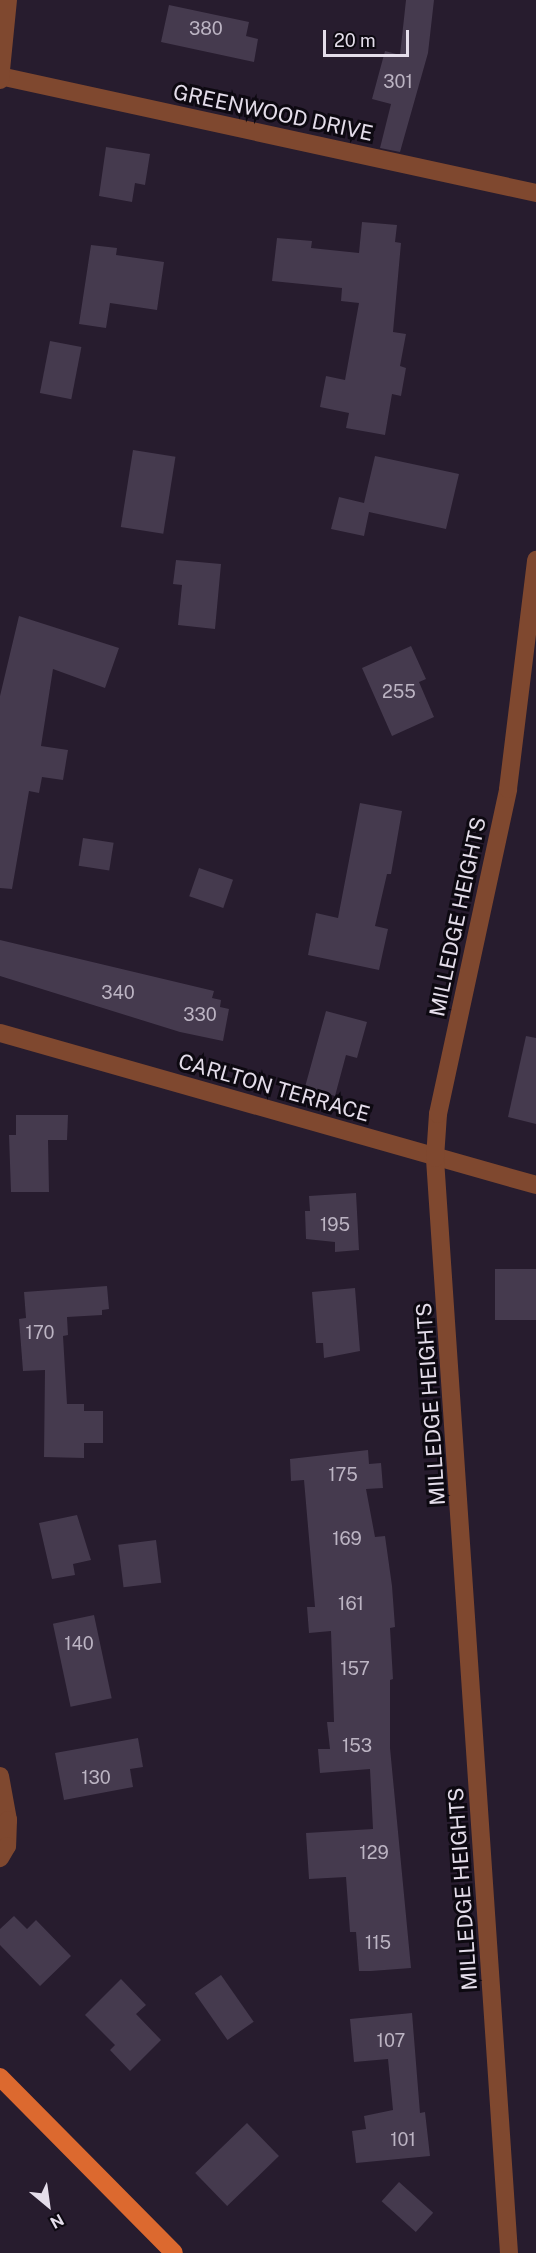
<!DOCTYPE html>
<style>
body{margin:0}
#map{position:relative;width:536px;height:2253px;overflow:hidden;background:#271c2e;font-family:"Public Sans",sans-serif}
div>[style]{position:absolute}
.building>*{inset:0;background:#453a4e;transform-origin:0 0}
.minor>*{height:18px;margin:-9px;padding:0 9px;transform-origin:9px;border-radius:9px;background:#7f482f}
.major>*{height:18px;margin:-9px;padding:0 9px;transform-origin:9px;border-radius:9px;background:#dc692f}
span{translate:-50% -50%;white-space:nowrap;text-align:center;line-height:1.15;-webkit-text-stroke:6px #0d0911;paint-order:stroke}
.number-label{font-size:18px;color:#bcb4c3}
.number-label span{-webkit-text-stroke-width:0}
.street-label{font-size:21px;color:#e4ddea}
.north{position:absolute;left:18px;top:2175px;width:60px;height:60px;-webkit-text-stroke:4px #0d0911;paint-order:stroke;rotate:151deg;font-size:16px;font-weight:700;line-height:24px;text-align:center;color:#e4ddea}
.north::after{content:'';display:block;margin:auto;width:21px;height:27px;background:#e4ddea;clip-path:polygon(50% 0,100% 100%,50% 72%,0 100%)}
.scale{position:absolute;left:323px;top:30px;width:86px;height:27px;box-sizing:border-box;border:3px solid #e4ddea;border-top:0;padding-left:8px;font-size:18px;line-height:21px;white-space:nowrap;color:#e4ddea;-webkit-text-stroke:4px #0d0911;paint-order:stroke}
</style>
<div id="map">
<div class="building">
<i style="clip-path:polygon(406px 0,434px 0,428px 53px,400px 152px,380px 148px,391px 104px,372px 99px,385px 51px,400px 55px)"></i>
<i style="clip-path:polygon(169px 5px,249px 22px,246px 36px,258px 39px,254px 62px,161px 42px)"></i>
<i style="clip-path:polygon(106px 147px,150px 154px,145px 185px,135px 183px,132px 202px,99px 196px)"></i>
<i style="clip-path:polygon(362px 222px,397px 225px,395px 242px,401px 243px,393px 332px,406px 334px,400px 366px,406px 368px,401px 396px,392px 394px,385px 435px,346px 428px,349px 413px,320px 407px,326px 376px,345px 380px,359px 303px,341px 301px,342px 288px,272px 281px,277px 238px,312px 241px,311px 248px,359px 253px)"></i>
<i style="clip-path:polygon(91px 245px,117px 248px,116px 255px,164px 262px,157px 310px,110px 303px,106px 328px,79px 324px)"></i>
<i style="left:50px;top:341px;width:32px;height:53px;rotate:11deg"></i>
<i style="left:133px;top:450px;width:43px;height:78px;rotate:9deg"></i>
<i style="clip-path:polygon(375px 456px,459px 474px,446px 529px,369px 512px,364px 536px,331px 529px,339px 497px,364px 503px)"></i>
<i style="clip-path:polygon(176px 560px,221px 564px,215px 629px,178px 625px,182px 585px,173px 584px)"></i>
<i style="clip-path:polygon(19px 616px,119px 648px,105px 688px,53px 669px,41px 746px,68px 750px,63px 780px,42px 777px,39px 793px,29px 791px,12px 889px,0 888px,0 696px)"></i>
<i style="clip-path:polygon(411px 646px,426px 679px,419px 682px,434px 717px,392px 736px,362px 668px)"></i>
<i style="clip-path:polygon(360px 803px,402px 811px,391px 874px,387px 874px,375px 926px,388px 929px,379px 970px,308px 955px,316px 913px,338px 918px)"></i>
<i style="left:83px;top:838px;width:31px;height:28px;rotate:9deg"></i>
<i style="left:199px;top:868px;width:36px;height:30px;rotate:19deg"></i>
<i style="clip-path:polygon(0 940px,214px 991px,212px 998px,221px 1000px,220px 1007px,229px 1009px,223px 1041px,180px 1032px,0 976px)"></i>
<i style="clip-path:polygon(326px 1011px,367px 1022px,357px 1058px,346px 1055px,335px 1096px,305px 1087px)"></i>
<i style="clip-path:polygon(526px 1036px,536px 1038px,536px 1124px,508px 1117px)"></i>
<i style="clip-path:polygon(16px 1115px,68px 1115px,67px 1140px,48px 1140px,49px 1192px,11px 1192px,9px 1135px,16px 1135px)"></i>
<i style="clip-path:polygon(356px 1193px,359px 1250px,335px 1252px,335px 1242px,306px 1239px,305px 1211px,310px 1211px,309px 1196px)"></i>
<i style="left:536px;top:1269px;width:51px;height:41px;rotate:90deg"></i>
<i style="clip-path:polygon(107px 1286px,109px 1309px,102px 1310px,102px 1315px,67px 1317px,68px 1335px,63px 1336px,67px 1404px,84px 1404px,84px 1411px,103px 1411px,103px 1443px,84px 1443px,84px 1458px,44px 1457px,45px 1370px,23px 1371px,19px 1319px,26px 1318px,24px 1292px)"></i>
<i style="clip-path:polygon(355px 1288px,360px 1351px,324px 1358px,323px 1343px,316px 1343px,312px 1292px)"></i>
<i style="clip-path:polygon(368px 1450px,369px 1464px,381px 1463px,383px 1488px,366px 1489px,375px 1537px,385px 1536px,392px 1586px,395px 1627px,390px 1628px,393px 1679px,390px 1680px,390px 1748px,411px 1968px,371px 1971px,359px 1971px,356px 1932px,350px 1932px,346px 1877px,309px 1879px,306px 1833px,373px 1829px,370px 1769px,320px 1773px,318px 1749px,330px 1749px,327px 1722px,334px 1722px,331px 1631px,309px 1633px,307px 1607px,315px 1607px,304px 1480px,291px 1481px,290px 1459px)"></i>
<i style="clip-path:polygon(77px 1515px,91px 1560px,73px 1564px,75px 1575px,52px 1579px,39px 1523px)"></i>
<i style="left:156px;top:1540px;width:43px;height:38px;rotate:83deg"></i>
<i style="left:94px;top:1615px;width:85px;height:42px;rotate:78deg"></i>
<i style="clip-path:polygon(138px 1738px,143px 1767px,130px 1769px,133px 1787px,64px 1800px,55px 1753px)"></i>
<i style="clip-path:polygon(14px 1916px,27px 1929px,36px 1920px,71px 1956px,40px 1986px,0 1945px,0 1929px)"></i>
<i style="left:221px;top:1975px;width:57px;height:32px;rotate:55deg"></i>
<i style="clip-path:polygon(121px 1979px,146px 2005px,136px 2014px,161px 2040px,130px 2071px,110px 2050px,115px 2045px,85px 2015px)"></i>
<i style="clip-path:polygon(412px 2013px,420px 2113px,425px 2112px,430px 2156px,356px 2163px,352px 2131px,366px 2129px,364px 2116px,393px 2110px,388px 2059px,354px 2062px,350px 2019px)"></i>
<i style="left:247px;top:2123px;width:46px;height:72px;rotate:46deg"></i>
<i style="left:399px;top:2182px;width:46px;height:26px;rotate:42deg"></i>
</div>
<div class="minor">
<i style="left:0;top:76px;width:549px;rotate:12.31deg"></i>
<i style="left:0;top:80px;width:80px;rotate:-84.3deg"></i>
<i style="left:0;top:1033px;width:557px;rotate:15.83deg"></i>
<i style="left:0;top:1776px;width:45px;rotate:79.7deg"></i>
<i style="left:8px;top:1820px;width:26px;rotate:92deg"></i>
<i style="left:7px;top:1846px;width:14px;rotate:120deg"></i>
<i style="left:509px;top:2253px;width:1097px;rotate:-93.87deg"></i>
<i style="left:435px;top:1158px;width:44px;rotate:-86.1deg"></i>
<i style="left:438px;top:1114px;width:332px;rotate:-77.8deg"></i>
<i style="left:508px;top:789px;width:231px;rotate:-83deg"></i>
</div>
<div class="major">
<i style="left:0;top:2077px;width:247px;rotate:45.3deg"></i>
</div>
<div class="number-label">
<span style="left:206px;top:29px">380</span>
<span style="left:398px;top:82px">301</span>
<span style="left:399px;top:692px">255</span>
<span style="left:118px;top:993px">340</span>
<span style="left:200px;top:1015px">330</span>
<span style="left:335px;top:1225px">195</span>
<span style="left:40px;top:1333px">170</span>
<span style="left:343px;top:1475px">175</span>
<span style="left:347px;top:1539px">169</span>
<span style="left:351px;top:1604px">161</span>
<span style="left:79px;top:1644px">140</span>
<span style="left:355px;top:1669px">157</span>
<span style="left:357px;top:1746px">153</span>
<span style="left:96px;top:1778px">130</span>
<span style="left:374px;top:1853px">129</span>
<span style="left:378px;top:1943px">115</span>
<span style="left:391px;top:2041px">107</span>
<span style="left:403px;top:2140px">101</span>
</div>
<div class="street-label">
<span style="left:273px;top:113px;rotate:12deg">GREENWOOD DRIVE</span>
<span style="left:458px;top:917px;rotate:-78deg">MILLEDGE HEIGHTS</span>
<span style="left:274px;top:1088px;rotate:16deg">CARLTON TERRACE</span>
<span style="left:431px;top:1404px;rotate:-94deg">MILLEDGE HEIGHTS</span>
<span style="left:463px;top:1889px;rotate:-94deg">MILLEDGE HEIGHTS</span>
</div>
<div class="north">N</div>
<div class="scale">20 m</div>
</div>
